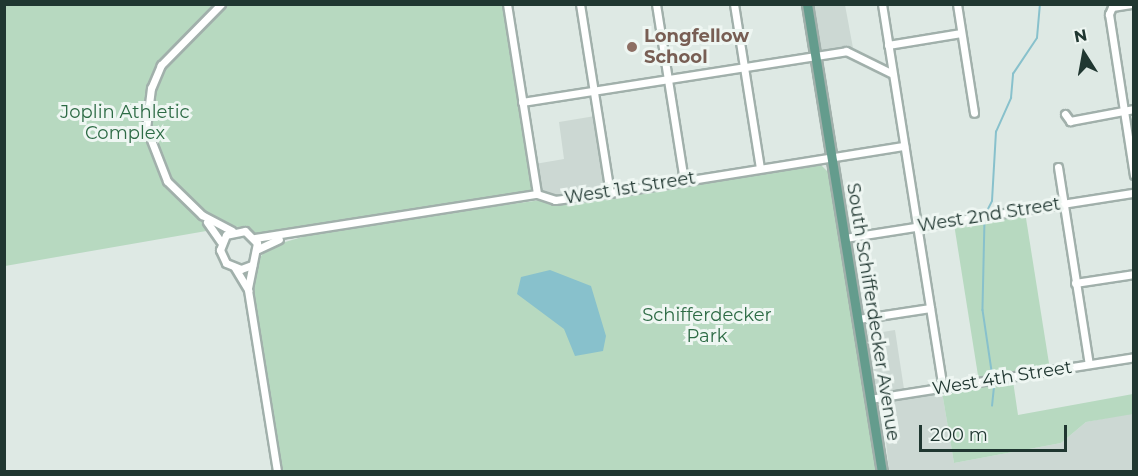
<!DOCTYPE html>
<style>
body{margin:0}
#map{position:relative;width:1138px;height:476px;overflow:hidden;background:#dee9e4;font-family:Montserrat,sans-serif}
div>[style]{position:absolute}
.built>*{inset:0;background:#ccd8d3}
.green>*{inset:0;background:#b7d9c0;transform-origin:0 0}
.water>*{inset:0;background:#88c1cc}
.stream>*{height:1.5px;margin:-0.75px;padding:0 0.75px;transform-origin:0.75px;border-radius:0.75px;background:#88c1cc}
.roads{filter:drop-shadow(2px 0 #a1b0ab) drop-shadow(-2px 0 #a1b0ab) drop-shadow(0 2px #a1b0ab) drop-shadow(0 -2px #a1b0ab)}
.minor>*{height:7px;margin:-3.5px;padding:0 3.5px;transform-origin:3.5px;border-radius:3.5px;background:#fff}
.major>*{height:9px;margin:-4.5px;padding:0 4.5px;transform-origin:4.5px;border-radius:4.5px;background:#649c8d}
.dots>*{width:16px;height:16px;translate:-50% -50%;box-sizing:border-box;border:3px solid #eef6f2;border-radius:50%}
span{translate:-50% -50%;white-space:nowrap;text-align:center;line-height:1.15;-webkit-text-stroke:6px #eef6f2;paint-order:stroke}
.education-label{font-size:18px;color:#785e54;font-weight:700}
.left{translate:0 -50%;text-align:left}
.park-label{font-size:18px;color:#2d6b45}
.street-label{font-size:18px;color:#203731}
.frame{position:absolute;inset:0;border:6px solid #203731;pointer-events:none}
.north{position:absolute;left:1054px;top:24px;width:60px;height:60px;-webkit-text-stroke:4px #eef6f2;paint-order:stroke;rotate:349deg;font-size:16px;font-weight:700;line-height:24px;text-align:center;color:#203731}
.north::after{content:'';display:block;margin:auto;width:21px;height:27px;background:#203731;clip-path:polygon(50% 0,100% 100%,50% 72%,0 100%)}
.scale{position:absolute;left:919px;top:425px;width:148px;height:27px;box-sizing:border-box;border:3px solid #203731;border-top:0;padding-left:8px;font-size:18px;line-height:21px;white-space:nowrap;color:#203731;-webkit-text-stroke:4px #eef6f2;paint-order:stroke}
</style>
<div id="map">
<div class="built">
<i style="clip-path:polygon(811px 5px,845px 5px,853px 48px,818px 51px)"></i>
<i style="clip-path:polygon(595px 116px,607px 188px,559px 196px,542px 193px,535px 164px,564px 159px,559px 122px)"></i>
<i style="clip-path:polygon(895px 330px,904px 389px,883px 392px,872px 386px,864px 335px)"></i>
<i style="clip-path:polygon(942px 392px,954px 463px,1061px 443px,1086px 422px,1132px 413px,1133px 471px,889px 471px,882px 403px)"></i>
</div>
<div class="green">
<i style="clip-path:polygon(5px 5px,504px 5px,532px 190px,260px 235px,235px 226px,5px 266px)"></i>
<i style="clip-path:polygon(819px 163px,830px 174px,877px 471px,278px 471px,250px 291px,253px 267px,268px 247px,333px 228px)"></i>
<i style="left:1025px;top:212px;width:156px;height:72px;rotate:81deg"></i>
<i style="clip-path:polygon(1013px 381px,1018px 415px,1133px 394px,1133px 414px,1086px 422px,1061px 443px,954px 463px,942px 392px)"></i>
</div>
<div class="water">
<i style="clip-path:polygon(550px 270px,591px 286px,606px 336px,603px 351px,575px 356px,564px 329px,517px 294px,521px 277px)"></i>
</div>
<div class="stream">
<i style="left:986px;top:213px;width:13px;rotate:-63deg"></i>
<i style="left:992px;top:201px;width:69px;rotate:-86.7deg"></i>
<i style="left:996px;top:132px;width:37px;rotate:-66deg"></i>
<i style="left:1011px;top:98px;width:24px;rotate:-85deg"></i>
<i style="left:1013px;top:74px;width:43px;rotate:-56.3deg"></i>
<i style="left:1037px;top:38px;width:34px;rotate:-85deg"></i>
<i style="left:985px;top:220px;width:90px;rotate:91.3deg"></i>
<i style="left:983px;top:310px;width:69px;rotate:81.6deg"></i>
<i style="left:992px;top:406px;width:20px;rotate:-84deg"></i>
</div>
<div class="roads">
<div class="minor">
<i style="left:221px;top:4px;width:86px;rotate:134.5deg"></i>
<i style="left:161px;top:65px;width:25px;rotate:113deg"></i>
<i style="left:151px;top:88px;width:39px;rotate:97deg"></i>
<i style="left:146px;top:127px;width:58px;rotate:68.7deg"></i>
<i style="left:167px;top:181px;width:49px;rotate:44.2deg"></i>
<i style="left:202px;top:215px;width:34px;rotate:28deg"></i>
<i style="left:507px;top:4px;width:192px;rotate:81deg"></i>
<i style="left:580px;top:4px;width:191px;rotate:81deg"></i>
<i style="left:656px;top:4px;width:178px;rotate:81deg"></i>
<i style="left:734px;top:4px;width:166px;rotate:81deg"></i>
<i style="left:882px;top:4px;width:388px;rotate:81deg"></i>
<i style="left:957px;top:4px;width:110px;rotate:81.1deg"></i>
<i style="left:1131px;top:4px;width:19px;rotate:171deg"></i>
<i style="left:1112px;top:7px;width:8px;rotate:113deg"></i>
<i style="left:1109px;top:14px;width:163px;rotate:81.2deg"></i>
<i style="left:888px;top:45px;width:74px;rotate:-9.3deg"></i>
<i style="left:522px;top:102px;width:328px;rotate:-8.9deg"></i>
<i style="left:846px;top:51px;width:50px;rotate:26.1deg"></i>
<i style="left:1065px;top:114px;width:9px;rotate:54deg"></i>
<i style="left:1070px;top:121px;width:65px;rotate:-10.6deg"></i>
<i style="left:1058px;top:167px;width:199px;rotate:81.1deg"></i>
<i style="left:207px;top:222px;width:24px;rotate:55deg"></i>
<i style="left:255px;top:238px;width:285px;rotate:-8.9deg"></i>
<i style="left:537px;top:194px;width:19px;rotate:18deg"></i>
<i style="left:555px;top:200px;width:55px;rotate:-7.3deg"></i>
<i style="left:610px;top:193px;width:298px;rotate:-9.1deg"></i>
<i style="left:845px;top:238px;width:292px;rotate:-8.9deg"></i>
<i style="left:258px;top:249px;width:23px;rotate:-25deg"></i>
<i style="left:235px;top:268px;width:26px;rotate:59deg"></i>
<i style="left:248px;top:290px;width:184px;rotate:80.9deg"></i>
<i style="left:1075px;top:283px;width:60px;rotate:-8.7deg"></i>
<i style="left:248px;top:288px;width:46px;rotate:-78.7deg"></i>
<i style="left:257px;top:243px;width:17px;rotate:-135deg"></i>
<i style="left:245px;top:231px;width:19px;rotate:168deg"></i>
<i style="left:226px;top:235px;width:16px;rotate:112deg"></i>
<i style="left:220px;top:250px;width:14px;rotate:65deg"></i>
<i style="left:226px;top:263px;width:16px;rotate:22deg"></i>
<i style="left:241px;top:269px;width:12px;rotate:-20deg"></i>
<i style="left:858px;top:319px;width:73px;rotate:-8.7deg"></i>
<i style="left:870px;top:399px;width:267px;rotate:-9deg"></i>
</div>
<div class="major">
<i style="left:807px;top:4px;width:474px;rotate:80.9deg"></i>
</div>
</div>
<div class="dots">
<i style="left:632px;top:47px;background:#8d6e63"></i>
</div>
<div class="education-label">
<span class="left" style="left:644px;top:47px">Longfellow<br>School</span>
</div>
<div class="park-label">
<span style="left:125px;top:123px">Joplin Athletic<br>Complex</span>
<span style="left:707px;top:326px">Schifferdecker<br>Park</span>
</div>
<div class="street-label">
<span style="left:630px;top:188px;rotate:-9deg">West 1st Street</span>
<span style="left:989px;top:215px;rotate:-9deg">West 2nd Street</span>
<span style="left:873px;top:312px;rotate:81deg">South Schifferdecker Avenue</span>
<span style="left:1002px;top:378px;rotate:-9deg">West 4th Street</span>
</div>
<div class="frame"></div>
<div class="north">N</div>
<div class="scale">200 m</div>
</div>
